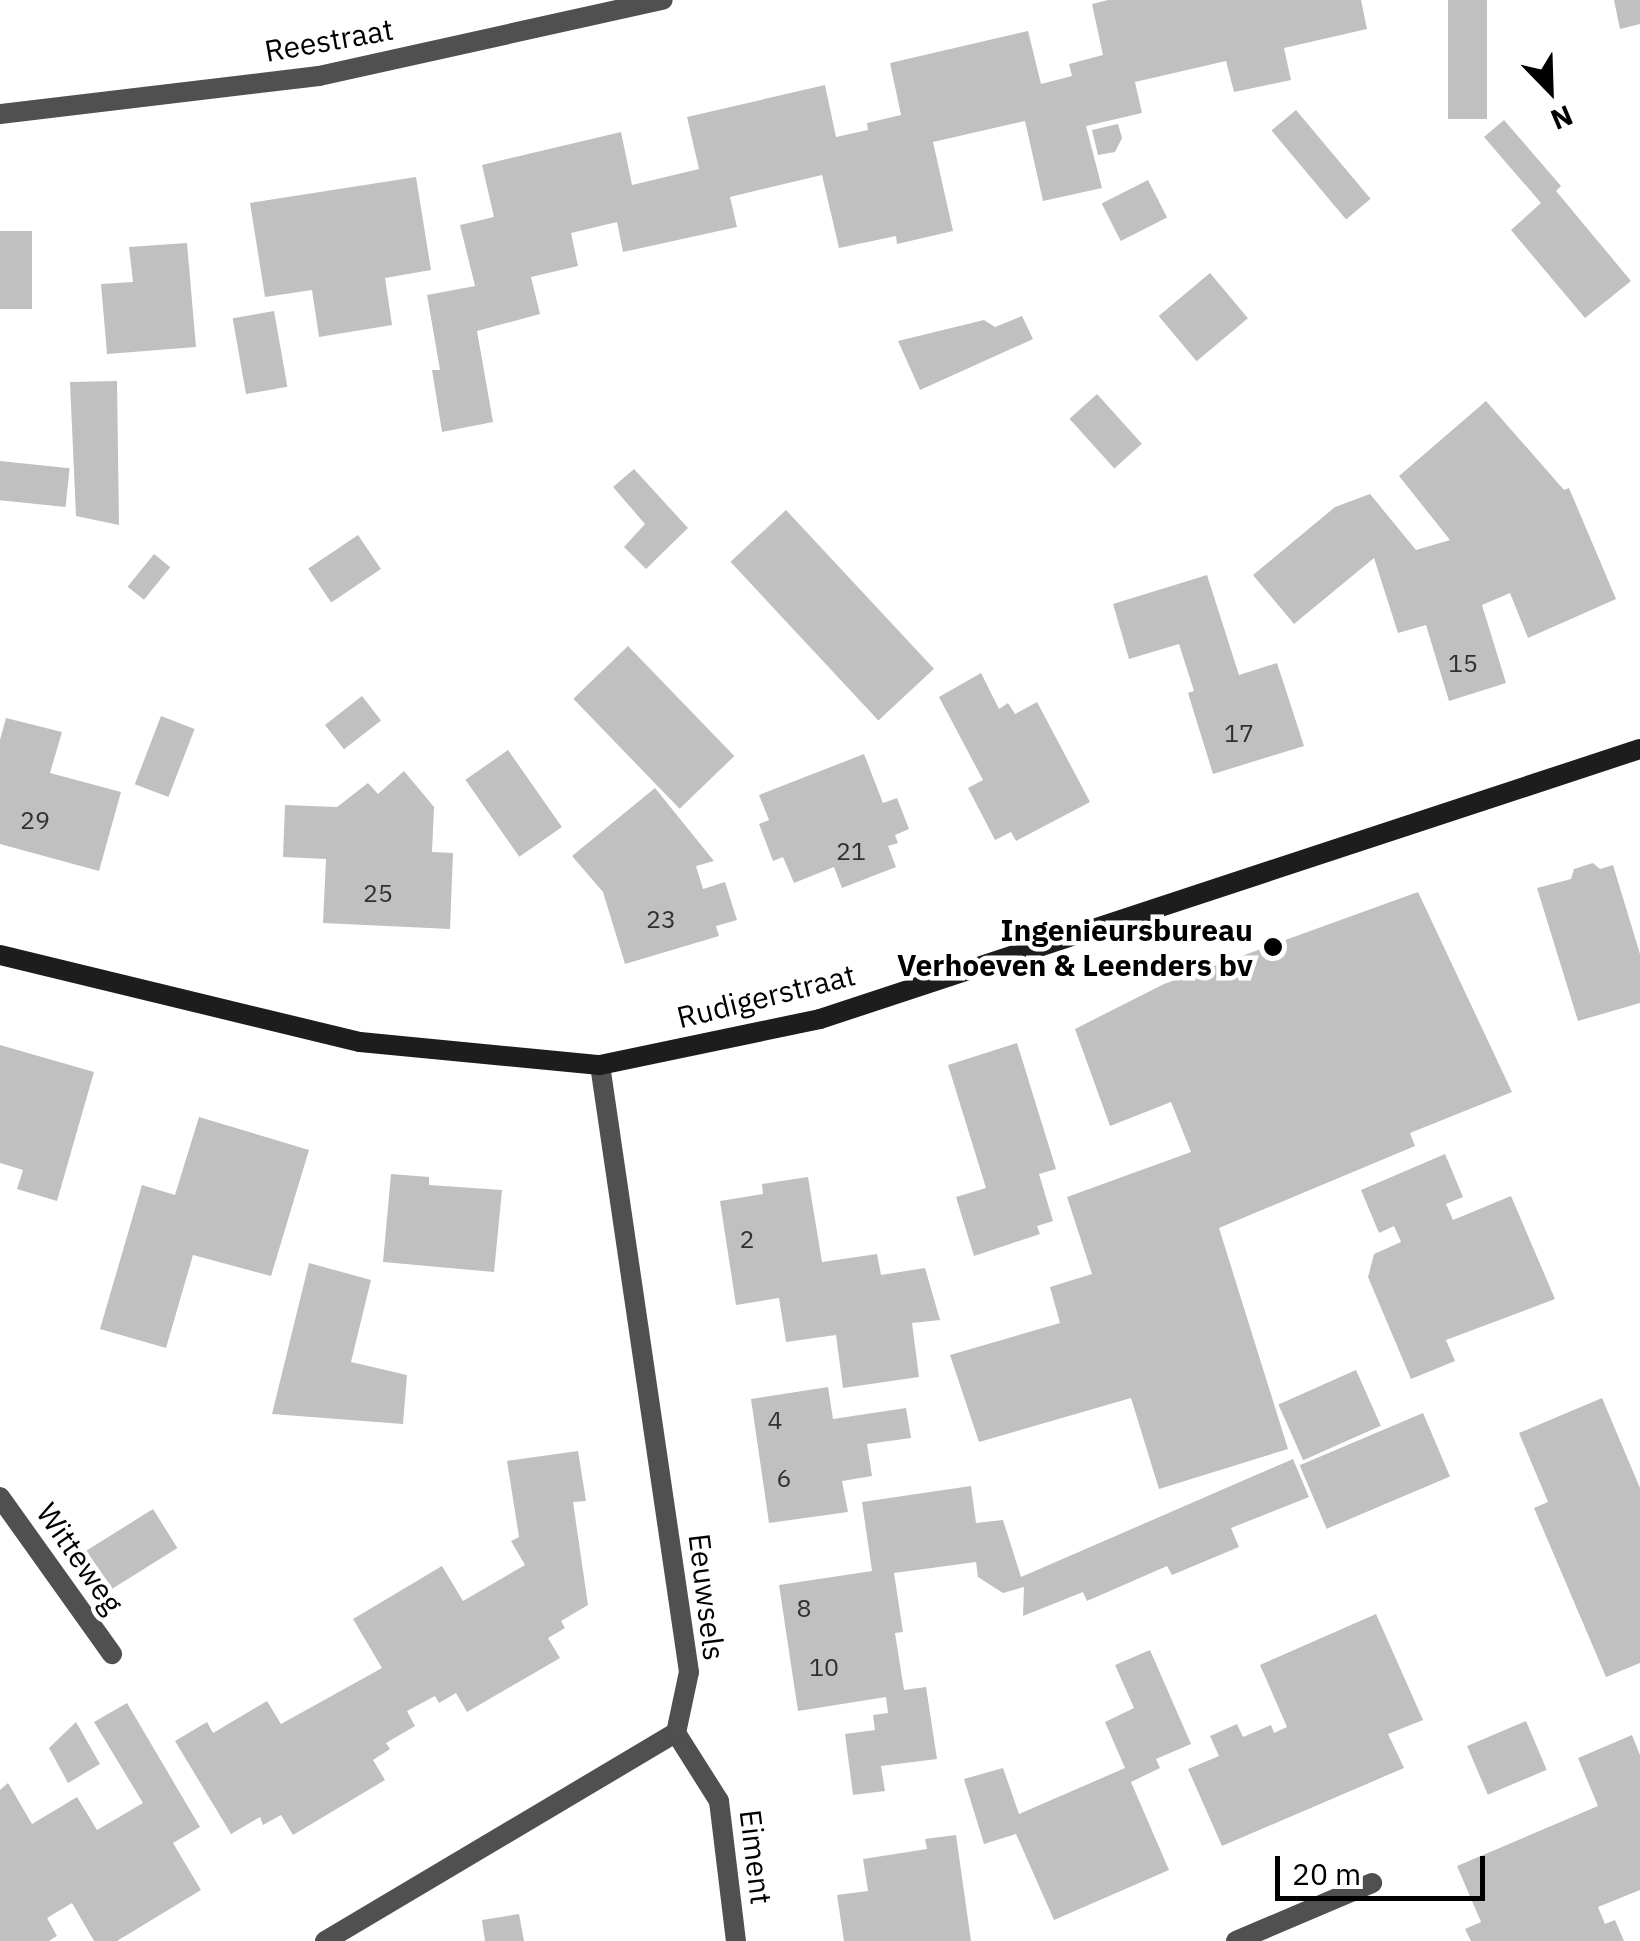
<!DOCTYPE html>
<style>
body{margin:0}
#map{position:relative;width:1640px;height:1941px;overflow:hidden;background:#fff;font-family:"IBM Plex Sans",sans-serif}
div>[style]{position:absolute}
.building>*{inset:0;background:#c0c0c0;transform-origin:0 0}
.street>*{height:20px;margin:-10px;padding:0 10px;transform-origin:10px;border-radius:10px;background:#505050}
.secondary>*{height:20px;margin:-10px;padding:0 10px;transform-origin:10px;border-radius:10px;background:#1d1d1d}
.dots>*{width:28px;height:28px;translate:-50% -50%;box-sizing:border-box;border:5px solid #fff;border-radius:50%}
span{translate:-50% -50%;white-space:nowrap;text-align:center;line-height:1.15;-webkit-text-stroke:9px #fff;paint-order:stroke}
.number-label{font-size:25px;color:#303030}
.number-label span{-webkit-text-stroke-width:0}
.street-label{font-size:30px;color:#000}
.poi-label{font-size:30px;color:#000;font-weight:700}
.right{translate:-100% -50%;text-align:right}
.north{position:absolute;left:1500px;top:40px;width:100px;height:100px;-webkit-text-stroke:8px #fff;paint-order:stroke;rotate:157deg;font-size:28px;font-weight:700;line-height:40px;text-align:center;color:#000}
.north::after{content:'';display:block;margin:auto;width:35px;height:45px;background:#000;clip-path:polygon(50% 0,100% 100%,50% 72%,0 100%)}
.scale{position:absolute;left:1275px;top:1856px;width:210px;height:45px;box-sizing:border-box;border:5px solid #000;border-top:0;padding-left:12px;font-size:30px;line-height:35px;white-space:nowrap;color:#000;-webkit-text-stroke:8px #fff;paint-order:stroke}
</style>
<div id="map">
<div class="building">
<i style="clip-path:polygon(1108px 0,1361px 0,1367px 29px,1284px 48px,1291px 80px,1234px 92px,1226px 61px,1135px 82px,1142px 113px,1086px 126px,1102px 188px,1043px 201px,1025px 121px,933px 142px,953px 231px,897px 244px,896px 236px,839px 248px,822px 175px,730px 197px,737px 227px,623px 252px,617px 222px,571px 233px,578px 266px,531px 277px,540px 314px,477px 331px,493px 422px,442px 432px,432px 370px,440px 370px,427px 295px,475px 286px,460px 225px,494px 217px,482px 165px,621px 132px,632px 185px,699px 169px,687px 117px,825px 85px,836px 137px,868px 130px,867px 123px,901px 115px,890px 63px,1028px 31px,1041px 84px,1072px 76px,1069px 64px,1103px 55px,1092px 4px)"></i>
<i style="left:1448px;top:0;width:39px;height:119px"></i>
<i style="clip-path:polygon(1614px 0,1640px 0,1640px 24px,1620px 29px)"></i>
<i style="left:1296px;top:110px;width:116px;height:32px;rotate:50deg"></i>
<i style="clip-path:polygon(1504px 120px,1561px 186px,1556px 191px,1631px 281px,1585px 318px,1511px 230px,1541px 203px,1484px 137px)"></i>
<i style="clip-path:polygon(1118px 124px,1122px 138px,1115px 152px,1098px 155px,1092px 130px)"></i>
<i style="clip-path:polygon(416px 177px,431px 270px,385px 278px,392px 325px,319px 337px,312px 290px,265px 297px,250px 203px)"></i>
<i style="left:1148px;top:180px;width:42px;height:52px;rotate:63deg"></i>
<i style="left:0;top:231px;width:32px;height:78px"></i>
<i style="clip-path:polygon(187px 243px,196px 347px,107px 354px,101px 284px,133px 282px,129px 247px)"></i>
<i style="left:1210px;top:273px;width:59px;height:67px;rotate:50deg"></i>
<i style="left:274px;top:311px;width:77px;height:42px;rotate:80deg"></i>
<i style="clip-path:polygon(1022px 316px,1033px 339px,920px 390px,898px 341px,984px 320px,995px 327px)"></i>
<i style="clip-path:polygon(117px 381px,119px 525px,76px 516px,70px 382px)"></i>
<i style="left:1097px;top:394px;width:67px;height:37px;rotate:48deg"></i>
<i style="clip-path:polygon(1486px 401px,1564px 490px,1569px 488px,1616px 599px,1528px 638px,1510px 593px,1482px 605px,1506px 683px,1449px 701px,1426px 625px,1398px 633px,1374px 558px,1294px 624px,1253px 575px,1335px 507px,1370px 494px,1416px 550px,1450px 540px,1399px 476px)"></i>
<i style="left:0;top:461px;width:70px;height:39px;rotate:6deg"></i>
<i style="clip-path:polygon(634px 469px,688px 528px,646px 569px,624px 547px,645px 524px,613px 487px)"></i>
<i style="left:786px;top:510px;width:217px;height:76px;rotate:47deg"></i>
<i style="left:358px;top:535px;width:41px;height:60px;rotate:56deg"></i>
<i style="left:154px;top:554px;width:21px;height:42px;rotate:39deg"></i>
<i style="clip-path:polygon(1207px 575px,1239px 675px,1277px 663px,1304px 746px,1213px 774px,1188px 693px,1194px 691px,1179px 644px,1129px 659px,1113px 604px)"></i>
<i style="left:628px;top:646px;width:153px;height:76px;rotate:46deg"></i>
<i style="clip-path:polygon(981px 673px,999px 709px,1008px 703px,1015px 714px,1037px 702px,1090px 802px,1016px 841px,1011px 832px,995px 840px,968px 788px,983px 780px,939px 697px)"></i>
<i style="left:362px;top:696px;width:31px;height:47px;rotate:52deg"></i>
<i style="left:161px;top:716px;width:36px;height:73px;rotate:21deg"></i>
<i style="clip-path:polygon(6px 718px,62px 732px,50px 773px,121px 792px,99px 871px,0 844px,0 740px)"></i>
<i style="left:508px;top:750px;width:94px;height:52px;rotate:55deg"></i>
<i style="clip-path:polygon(864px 754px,883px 803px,897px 798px,909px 829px,895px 835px,898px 843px,888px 846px,896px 867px,842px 888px,834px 867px,794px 883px,783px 857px,773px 861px,759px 824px,769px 820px,759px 795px)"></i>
<i style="clip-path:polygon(404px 771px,434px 807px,432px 852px,453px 853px,450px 929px,323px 923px,326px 859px,283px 857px,285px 805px,337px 807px,368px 783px,378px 794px)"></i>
<i style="clip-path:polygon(655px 788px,714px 861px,696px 866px,703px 889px,725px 882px,737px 920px,716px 926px,719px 936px,625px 964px,603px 892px,572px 856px)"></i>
<i style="clip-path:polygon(1593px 863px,1600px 869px,1613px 865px,1640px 954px,1640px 1003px,1578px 1021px,1537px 888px,1571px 879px,1574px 869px)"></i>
<i style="clip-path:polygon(1418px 892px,1512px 1092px,1410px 1133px,1415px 1146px,1219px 1228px,1288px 1449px,1159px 1489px,1131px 1398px,979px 1442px,950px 1355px,1060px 1323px,1050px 1287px,1092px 1274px,1067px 1197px,1191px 1152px,1171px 1102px,1110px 1126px,1075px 1029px,1164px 984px)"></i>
<i style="clip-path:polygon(1017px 1043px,1056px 1169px,1039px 1174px,1053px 1221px,1037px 1226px,1040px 1234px,974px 1256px,956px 1197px,986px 1188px,948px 1065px)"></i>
<i style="clip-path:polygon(0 1045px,94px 1072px,57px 1201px,17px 1189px,23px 1170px,0 1163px)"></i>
<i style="clip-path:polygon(199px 1117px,309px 1150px,271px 1276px,193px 1255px,166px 1348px,100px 1329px,142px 1185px,175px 1195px)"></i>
<i style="clip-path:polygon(1445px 1154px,1463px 1197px,1446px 1204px,1453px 1220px,1511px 1196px,1555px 1299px,1446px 1340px,1455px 1361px,1411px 1379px,1368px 1277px,1374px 1254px,1401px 1242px,1394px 1226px,1379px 1233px,1361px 1190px)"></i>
<i style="clip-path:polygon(391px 1174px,429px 1177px,429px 1185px,502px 1190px,494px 1272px,383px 1262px)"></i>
<i style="clip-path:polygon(808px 1177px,822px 1262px,877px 1254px,881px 1275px,925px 1268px,940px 1320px,912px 1323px,919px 1377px,843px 1388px,836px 1335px,786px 1342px,779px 1298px,736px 1305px,720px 1201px,763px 1194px,762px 1184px)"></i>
<i style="clip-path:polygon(309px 1263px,371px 1280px,351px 1362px,407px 1375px,403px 1424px,272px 1414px)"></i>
<i style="left:1356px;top:1370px;width:61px;height:85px;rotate:66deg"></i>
<i style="clip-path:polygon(828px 1387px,833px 1419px,906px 1408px,911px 1438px,867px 1444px,872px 1476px,842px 1481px,848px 1512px,769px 1523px,751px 1399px)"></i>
<i style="clip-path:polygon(1602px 1398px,1640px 1488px,1640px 1663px,1606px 1677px,1534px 1508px,1548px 1502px,1519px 1433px)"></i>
<i style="left:1423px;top:1413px;width:69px;height:134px;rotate:67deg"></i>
<i style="clip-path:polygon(578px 1451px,586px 1501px,573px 1502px,588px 1605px,561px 1621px,565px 1628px,548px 1638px,560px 1658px,467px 1712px,456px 1693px,439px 1703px,435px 1696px,407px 1711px,415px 1726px,386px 1743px,390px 1749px,373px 1760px,385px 1780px,293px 1835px,281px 1815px,263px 1825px,260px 1817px,231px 1834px,175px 1741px,207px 1722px,213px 1733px,267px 1701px,281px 1724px,382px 1668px,353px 1619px,442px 1566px,463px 1601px,525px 1565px,511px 1541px,519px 1537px,507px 1461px)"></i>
<i style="clip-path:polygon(1293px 1459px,1309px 1497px,1231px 1528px,1239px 1547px,1172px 1575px,1167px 1566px,1087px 1601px,1083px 1592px,1023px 1616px,1024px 1587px,1003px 1593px,978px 1577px,976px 1562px,894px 1573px,903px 1632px,895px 1633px,904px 1690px,926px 1687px,937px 1759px,881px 1766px,885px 1791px,853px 1795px,845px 1734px,875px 1730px,873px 1715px,888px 1713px,886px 1697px,798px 1711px,779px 1585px,872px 1571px,862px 1502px,971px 1486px,976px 1523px,1003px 1520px,1021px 1577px)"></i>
<i style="left:153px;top:1509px;width:46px;height:89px;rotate:58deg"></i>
<i style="clip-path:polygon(1376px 1614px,1423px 1720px,1388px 1734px,1404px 1768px,1222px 1846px,1188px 1769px,1219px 1756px,1210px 1736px,1237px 1724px,1243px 1737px,1271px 1725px,1274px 1733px,1287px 1727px,1260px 1665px)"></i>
<i style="clip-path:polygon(1150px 1650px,1191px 1744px,1156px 1759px,1160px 1768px,1131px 1782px,1169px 1870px,1054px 1920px,1016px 1834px,984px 1844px,964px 1779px,1003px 1768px,1019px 1814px,1125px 1768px,1105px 1722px,1134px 1708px,1115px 1665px)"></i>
<i style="clip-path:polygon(127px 1703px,200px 1827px,173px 1843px,201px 1890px,117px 1941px,94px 1941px,72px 1903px,47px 1918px,57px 1936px,49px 1941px,0 1941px,0 1790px,8px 1783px,32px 1824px,77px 1797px,97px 1830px,143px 1803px,94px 1722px)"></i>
<i style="left:1526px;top:1721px;width:53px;height:64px;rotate:67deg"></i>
<i style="clip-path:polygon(76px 1722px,100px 1764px,68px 1783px,49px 1748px)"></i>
<i style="clip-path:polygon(1632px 1735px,1640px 1755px,1640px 1890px,1598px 1907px,1605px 1924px,1615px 1920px,1624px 1941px,1471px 1941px,1465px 1929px,1481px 1922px,1457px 1866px,1598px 1806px,1578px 1758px)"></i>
<i style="clip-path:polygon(956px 1835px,971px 1941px,844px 1941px,837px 1895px,868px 1891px,863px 1859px,927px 1849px,925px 1839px)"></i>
<i style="clip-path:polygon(519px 1914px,524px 1941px,485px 1941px,482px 1920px)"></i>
</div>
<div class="street">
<i style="left:0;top:114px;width:321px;rotate:-6.8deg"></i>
<i style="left:319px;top:76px;width:352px;rotate:-12.5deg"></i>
<i style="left:0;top:1497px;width:193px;rotate:54.5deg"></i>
<i style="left:676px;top:1733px;width:80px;rotate:57.7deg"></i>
<i style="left:719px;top:1801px;width:141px;rotate:83.1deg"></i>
<i style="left:325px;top:1941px;width:408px;rotate:-30.7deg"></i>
<i style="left:676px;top:1733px;width:62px;rotate:-78deg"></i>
<i style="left:689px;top:1672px;width:613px;rotate:-98.34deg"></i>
<i style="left:1236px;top:1941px;width:148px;rotate:-23.1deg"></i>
</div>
<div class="secondary">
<i style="left:0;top:955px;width:370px;rotate:13.6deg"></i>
<i style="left:360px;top:1042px;width:241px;rotate:5.5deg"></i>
<i style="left:600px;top:1065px;width:225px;rotate:-11.8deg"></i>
<i style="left:820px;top:1019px;width:863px;rotate:-18.23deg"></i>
</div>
<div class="dots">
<i style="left:1273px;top:947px;background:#000"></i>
</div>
<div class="number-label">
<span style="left:1463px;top:663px">15</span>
<span style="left:1239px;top:733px">17</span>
<span style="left:35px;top:820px">29</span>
<span style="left:851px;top:851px">21</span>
<span style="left:378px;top:893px">25</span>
<span style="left:661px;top:919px">23</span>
<span style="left:747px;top:1239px">2</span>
<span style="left:775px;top:1420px">4</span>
<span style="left:784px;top:1478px">6</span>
<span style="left:804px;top:1608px">8</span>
<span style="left:824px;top:1667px">10</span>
</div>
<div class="street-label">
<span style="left:329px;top:40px;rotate:-10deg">Reestraat</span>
<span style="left:766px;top:996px;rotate:-14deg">Rudigerstraat</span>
<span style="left:80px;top:1558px;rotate:55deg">Witteweg</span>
<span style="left:707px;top:1597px;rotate:83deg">Eeuwsels</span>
<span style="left:756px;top:1857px;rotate:83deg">Eiment</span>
</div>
<div class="poi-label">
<span class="right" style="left:1253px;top:947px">Ingenieursbureau<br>Verhoeven &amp; Leenders bv</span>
</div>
<div class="north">N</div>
<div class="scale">20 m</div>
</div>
